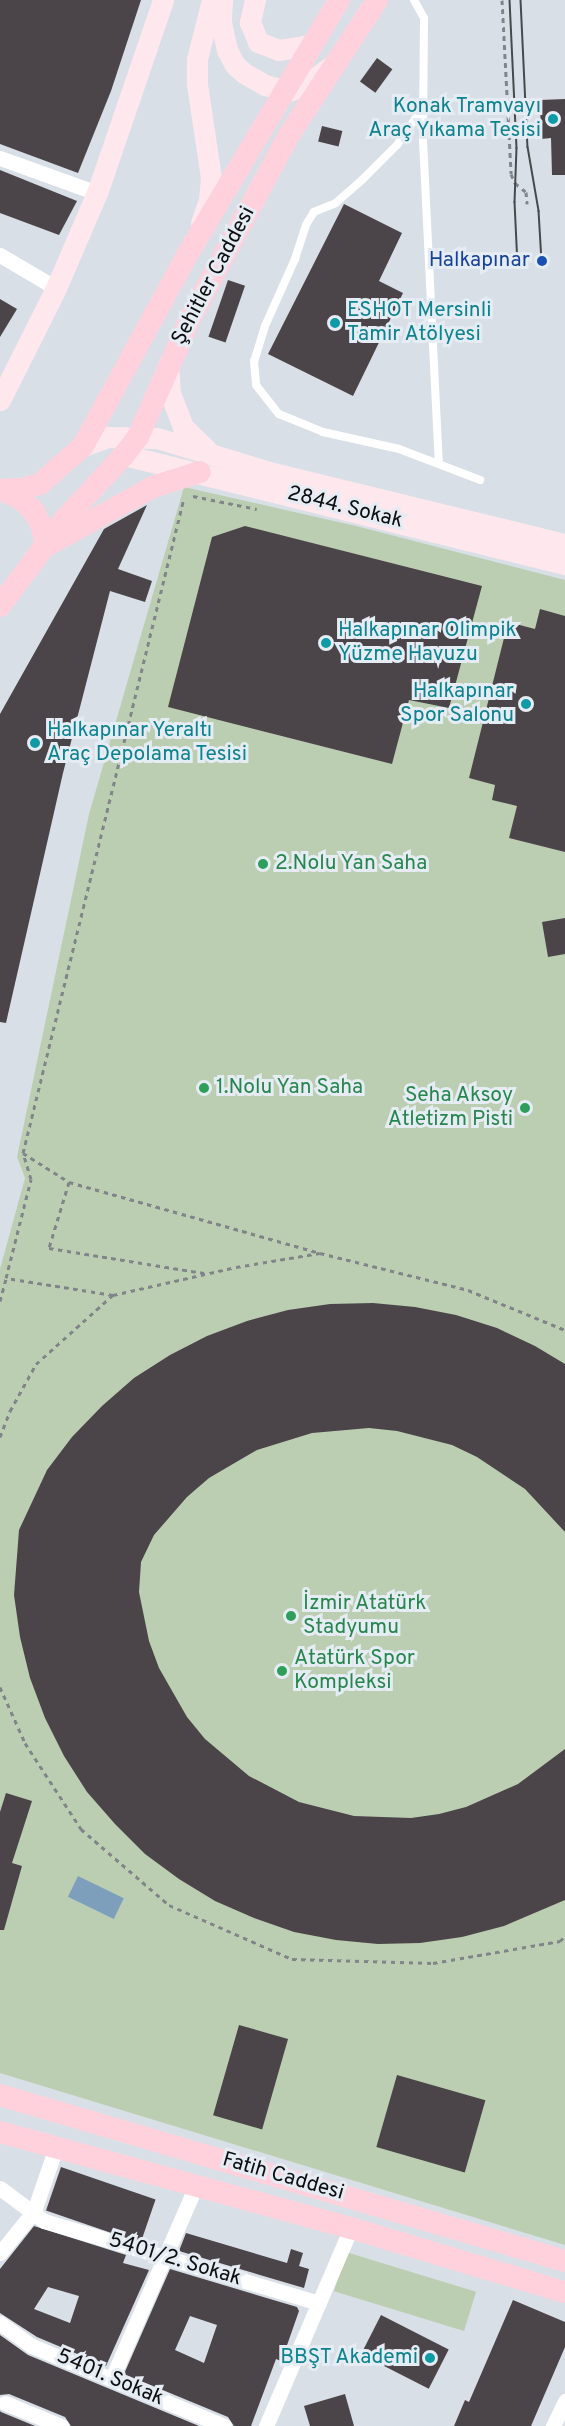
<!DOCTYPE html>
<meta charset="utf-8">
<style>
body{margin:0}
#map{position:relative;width:565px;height:2426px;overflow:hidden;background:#d9dfe6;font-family:Overpass,sans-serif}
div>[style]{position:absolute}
.green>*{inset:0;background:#bcceb2;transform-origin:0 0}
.water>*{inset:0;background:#7d9fbc;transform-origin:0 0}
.building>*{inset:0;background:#4b454a;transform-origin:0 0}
.path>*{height:3px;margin-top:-1.5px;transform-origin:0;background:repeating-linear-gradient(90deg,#81858a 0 4.5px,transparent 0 9px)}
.lane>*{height:8px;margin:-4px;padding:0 4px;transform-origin:4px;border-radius:4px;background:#fff}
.street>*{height:15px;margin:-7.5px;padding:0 7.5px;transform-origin:7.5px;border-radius:7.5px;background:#fff}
.secondary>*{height:21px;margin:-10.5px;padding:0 10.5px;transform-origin:10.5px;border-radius:10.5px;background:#fee8ee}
.primary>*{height:22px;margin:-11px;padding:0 11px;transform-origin:11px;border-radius:11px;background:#fed1dd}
.tram>*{height:1.5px;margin:-0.75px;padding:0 0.75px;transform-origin:0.75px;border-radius:0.75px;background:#474a4d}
.dots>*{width:16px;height:16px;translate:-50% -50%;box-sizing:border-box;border:3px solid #e6ecf3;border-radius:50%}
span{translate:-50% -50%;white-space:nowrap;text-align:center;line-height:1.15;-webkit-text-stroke:6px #e6ecf3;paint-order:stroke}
.culture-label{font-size:21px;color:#0d838f}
.right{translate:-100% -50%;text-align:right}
.left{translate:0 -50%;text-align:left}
.transit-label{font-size:21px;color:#164399}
.street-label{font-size:21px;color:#0c0e10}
.leisure-label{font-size:21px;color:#27864d}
</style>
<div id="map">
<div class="green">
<i style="clip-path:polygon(184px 487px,356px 526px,565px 580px,565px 2245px,0 2073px,0 1269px,25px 1178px,17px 1157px,89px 814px)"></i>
<i style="left:346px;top:2252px;width:136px;height:41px;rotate:17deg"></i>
</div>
<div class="water">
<i style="left:78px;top:1876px;width:51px;height:23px;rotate:26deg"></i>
</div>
<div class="building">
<i style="clip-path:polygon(0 0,141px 0,111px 91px,78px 173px,0 144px)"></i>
<i style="left:377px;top:58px;width:19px;height:29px;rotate:36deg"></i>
<i style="clip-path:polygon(565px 99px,565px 175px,552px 175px,551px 138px,541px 139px,540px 100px)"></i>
<i style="left:322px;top:126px;width:21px;height:16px;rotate:14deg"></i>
<i style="clip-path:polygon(0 170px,77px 201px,59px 235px,0 213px)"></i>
<i style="clip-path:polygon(344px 204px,402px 233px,379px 281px,403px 293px,353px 396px,268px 354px)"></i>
<i style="left:228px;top:280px;width:18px;height:60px;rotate:19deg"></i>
<i style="clip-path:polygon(0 299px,17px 309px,0 337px)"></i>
<i style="clip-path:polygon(147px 505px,118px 569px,152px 581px,145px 602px,110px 591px,63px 773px,6px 1023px,0 1022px,0 714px,104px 529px)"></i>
<i style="clip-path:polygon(245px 526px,482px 586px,449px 708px,409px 700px,392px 764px,168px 707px,212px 537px)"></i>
<i style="clip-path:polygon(540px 609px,565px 616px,565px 852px,509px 838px,517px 806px,492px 800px,495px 785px,469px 778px,508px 622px,535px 629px)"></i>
<i style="clip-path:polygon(565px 918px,565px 954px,548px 957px,542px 922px)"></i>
<i style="clip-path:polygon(373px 1303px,415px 1307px,456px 1315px,497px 1328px,535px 1346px,565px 1364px,565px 1532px,525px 1489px,477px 1457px,452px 1445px,397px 1431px,369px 1428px,312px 1433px,257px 1450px,209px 1478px,187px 1497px,154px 1535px,141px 1562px,139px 1592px,149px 1641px,159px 1668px,187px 1717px,205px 1739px,249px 1776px,299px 1802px,354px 1816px,411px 1818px,439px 1814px,466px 1807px,518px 1784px,565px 1749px,565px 1900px,504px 1926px,462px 1937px,420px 1943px,378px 1944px,336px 1940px,294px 1932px,254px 1918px,215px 1901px,179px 1879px,145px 1854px,115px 1824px,87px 1792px,64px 1756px,45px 1718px,30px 1678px,20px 1637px,14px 1595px,19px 1530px,47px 1470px,72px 1437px,102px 1406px,134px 1378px,170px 1355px,207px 1336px,247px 1321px,288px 1310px,330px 1304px)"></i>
<i style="clip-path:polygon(6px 1793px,32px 1801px,12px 1863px,22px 1866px,4px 1930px,0 1930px,0 1812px)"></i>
<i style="left:239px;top:2025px;width:51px;height:94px;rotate:16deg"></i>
<i style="left:397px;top:2075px;width:92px;height:75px;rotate:16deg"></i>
<i style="left:61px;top:2167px;width:100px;height:46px;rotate:19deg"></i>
<i style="clip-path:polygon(evenodd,34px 2226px,126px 2255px,123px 2263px,149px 2270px,106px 2366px,37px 2337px,0 2313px,0 2269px,34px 2226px,48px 2287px,79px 2296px,70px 2323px,34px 2309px,48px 2287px)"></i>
<i style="clip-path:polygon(186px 2233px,287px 2263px,291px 2249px,303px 2253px,299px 2266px,309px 2269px,304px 2288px,179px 2251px)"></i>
<i style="clip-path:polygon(evenodd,170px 2269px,297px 2307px,299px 2311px,286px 2348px,281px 2361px,276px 2359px,251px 2426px,234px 2426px,228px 2417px,124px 2374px,170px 2269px,190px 2316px,217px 2325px,204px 2363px,175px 2350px,190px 2316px)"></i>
<i style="clip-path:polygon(513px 2300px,565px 2322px,565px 2347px,531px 2426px,454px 2426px,465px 2400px,469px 2402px)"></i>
<i style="left:381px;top:2315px;width:76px;height:44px;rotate:27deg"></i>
<i style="clip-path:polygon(0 2335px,28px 2355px,199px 2426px,71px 2426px,65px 2417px,9px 2394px,0 2395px)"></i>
<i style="clip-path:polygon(345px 2394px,354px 2426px,310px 2426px,304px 2406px)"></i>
<i style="clip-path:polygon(0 2411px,1px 2412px,35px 2426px,0 2426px)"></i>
</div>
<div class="path">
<i style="left:502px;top:0;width:174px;rotate:87deg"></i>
<i style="left:511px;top:174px;width:10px;rotate:66deg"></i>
<i style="left:515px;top:183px;width:14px;rotate:39deg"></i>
<i style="left:526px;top:192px;width:12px;rotate:85deg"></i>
<i style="left:193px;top:496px;width:65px;rotate:11.5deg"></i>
<i style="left:23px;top:1153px;width:674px;rotate:-76.19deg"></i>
<i style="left:69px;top:1182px;width:69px;rotate:106.9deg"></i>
<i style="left:49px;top:1248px;width:157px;rotate:9.2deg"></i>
<i style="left:113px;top:1295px;width:108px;rotate:-171deg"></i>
<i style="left:6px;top:1278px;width:102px;rotate:-75.8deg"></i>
<i style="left:31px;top:1179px;width:27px;rotate:-107deg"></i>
<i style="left:23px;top:1153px;width:54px;rotate:32.2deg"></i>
<i style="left:69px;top:1182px;width:258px;rotate:15.8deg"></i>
<i style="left:0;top:1301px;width:24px;rotate:-75deg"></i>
<i style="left:0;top:1437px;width:28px;rotate:-69deg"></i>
<i style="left:10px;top:1411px;width:54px;rotate:-61deg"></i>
<i style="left:36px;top:1364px;width:103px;rotate:-41.9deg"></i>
<i style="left:113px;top:1295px;width:126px;rotate:-12.8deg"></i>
<i style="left:236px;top:1267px;width:85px;rotate:-9.5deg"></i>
<i style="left:320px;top:1253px;width:153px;rotate:14deg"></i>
<i style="left:468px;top:1290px;width:105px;rotate:22.4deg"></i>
<i style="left:0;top:1687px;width:61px;rotate:65.9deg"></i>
<i style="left:25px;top:1743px;width:103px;rotate:56.9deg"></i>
<i style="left:81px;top:1829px;width:116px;rotate:40.8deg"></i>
<i style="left:169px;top:1905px;width:134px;rotate:23.7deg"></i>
<i style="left:292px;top:1959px;width:141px;rotate:1.6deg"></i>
<i style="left:433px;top:1963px;width:129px;rotate:-9.8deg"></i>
<i style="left:560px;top:1941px;width:7px;rotate:-45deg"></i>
</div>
<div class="lane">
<i style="left:414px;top:0;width:21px;rotate:61deg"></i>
<i style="left:424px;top:18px;width:122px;rotate:90.5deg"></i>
<i style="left:423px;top:140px;width:323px;rotate:87.2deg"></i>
<i style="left:424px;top:106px;width:47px;rotate:124.7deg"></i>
<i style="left:397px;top:145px;width:49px;rotate:135deg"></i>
<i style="left:362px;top:180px;width:35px;rotate:139deg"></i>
<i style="left:336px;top:203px;width:24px;rotate:158deg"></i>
<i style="left:314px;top:212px;width:15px;rotate:122deg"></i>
<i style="left:306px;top:225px;width:36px;rotate:108deg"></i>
<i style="left:295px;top:259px;width:73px;rotate:114.1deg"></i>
<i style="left:265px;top:326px;width:37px;rotate:107deg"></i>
<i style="left:254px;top:361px;width:24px;rotate:85deg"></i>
<i style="left:256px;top:385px;width:37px;rotate:52deg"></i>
<i style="left:279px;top:414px;width:48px;rotate:22.2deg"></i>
<i style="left:323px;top:432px;width:78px;rotate:12.6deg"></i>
<i style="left:399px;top:449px;width:87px;rotate:20.9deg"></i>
</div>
<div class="street">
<i style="left:0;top:158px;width:103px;rotate:19.8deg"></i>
<i style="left:0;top:255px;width:65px;rotate:30.5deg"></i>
<i style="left:0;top:2188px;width:55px;rotate:36.9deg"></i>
<i style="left:44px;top:2221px;width:287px;rotate:16.6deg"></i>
<i style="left:0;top:2253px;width:54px;rotate:-51deg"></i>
<i style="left:34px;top:2211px;width:68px;rotate:-71deg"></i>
<i style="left:0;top:2323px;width:39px;rotate:36deg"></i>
<i style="left:32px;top:2346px;width:208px;rotate:22.6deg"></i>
<i style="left:112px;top:2378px;width:210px;rotate:-66.4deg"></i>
<i style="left:5px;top:2403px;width:61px;rotate:22.3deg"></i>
<i style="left:266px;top:2426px;width:215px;rotate:-66.8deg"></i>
<i style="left:553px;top:2426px;width:28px;rotate:-64deg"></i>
</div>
<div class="secondary">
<i style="left:222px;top:0;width:22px;rotate:93deg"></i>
<i style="left:221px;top:22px;width:29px;rotate:78deg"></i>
<i style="left:227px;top:50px;width:17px;rotate:62deg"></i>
<i style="left:235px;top:65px;width:12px;rotate:42deg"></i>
<i style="left:244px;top:73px;width:24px;rotate:30deg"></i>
<i style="left:265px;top:85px;width:24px;rotate:15deg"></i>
<i style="left:288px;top:91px;width:17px;rotate:-17deg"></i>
<i style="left:304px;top:86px;width:34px;rotate:-36deg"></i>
<i style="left:255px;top:0;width:23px;rotate:103deg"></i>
<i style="left:250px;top:22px;width:22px;rotate:68deg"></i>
<i style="left:258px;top:42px;width:22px;rotate:21deg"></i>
<i style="left:279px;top:50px;width:32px;rotate:-9deg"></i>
<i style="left:201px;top:223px;width:24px;rotate:-71deg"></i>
<i style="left:209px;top:200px;width:22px;rotate:-85deg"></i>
<i style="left:211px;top:178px;width:95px;rotate:-98.5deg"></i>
<i style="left:197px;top:84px;width:25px;rotate:-90deg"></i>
<i style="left:197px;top:59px;width:61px;rotate:-75.7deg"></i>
<i style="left:168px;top:365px;width:28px;rotate:86deg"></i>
<i style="left:170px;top:393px;width:36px;rotate:69deg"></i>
<i style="left:183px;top:427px;width:33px;rotate:44deg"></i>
<i style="left:0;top:400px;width:125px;rotate:-63.4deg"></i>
<i style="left:56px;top:288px;width:103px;rotate:-66.7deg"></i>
<i style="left:97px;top:193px;width:204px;rotate:-71.1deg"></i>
<i style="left:83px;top:446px;width:27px;rotate:-20deg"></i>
<i style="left:108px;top:437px;width:49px;rotate:1.2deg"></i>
<i style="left:157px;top:438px;width:121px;rotate:16.8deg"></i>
<i style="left:273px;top:473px;width:301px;rotate:13.7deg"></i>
<i style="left:124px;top:455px;width:454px;rotate:13.9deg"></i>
</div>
<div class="primary">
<i style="left:0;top:490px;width:22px;rotate:-3deg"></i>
<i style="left:22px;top:489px;width:19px;rotate:-16deg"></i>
<i style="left:40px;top:484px;width:57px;rotate:-41.5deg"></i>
<i style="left:83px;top:446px;width:223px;rotate:-61.4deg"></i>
<i style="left:190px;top:250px;width:291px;rotate:-59.2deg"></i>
<i style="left:1px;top:490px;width:20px;rotate:24deg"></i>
<i style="left:19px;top:498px;width:18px;rotate:41deg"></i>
<i style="left:33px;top:510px;width:19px;rotate:62deg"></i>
<i style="left:42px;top:527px;width:19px;rotate:78deg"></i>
<i style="left:46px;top:546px;width:122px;rotate:-28.9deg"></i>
<i style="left:153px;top:487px;width:49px;rotate:-17.7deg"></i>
<i style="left:0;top:606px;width:107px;rotate:-53.3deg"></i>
<i style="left:64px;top:520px;width:88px;rotate:-47.3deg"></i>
<i style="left:124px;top:455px;width:23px;rotate:-52deg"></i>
<i style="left:138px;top:437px;width:131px;rotate:-66.2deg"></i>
<i style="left:191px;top:317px;width:207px;rotate:-61.7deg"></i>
<i style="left:289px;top:135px;width:161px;rotate:-56.9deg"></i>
<i style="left:0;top:2095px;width:589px;rotate:16.37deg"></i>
<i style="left:0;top:2132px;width:364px;rotate:15.3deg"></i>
<i style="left:351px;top:2228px;width:223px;rotate:16.7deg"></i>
</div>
<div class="tram">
<i style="left:510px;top:0;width:148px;rotate:87.3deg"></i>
<i style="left:517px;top:148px;width:54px;rotate:92.1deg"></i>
<i style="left:515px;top:202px;width:64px;rotate:87.3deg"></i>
<i style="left:521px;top:0;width:147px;rotate:87.3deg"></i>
<i style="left:528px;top:147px;width:65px;rotate:80.2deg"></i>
<i style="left:539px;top:211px;width:50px;rotate:86.6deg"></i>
</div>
<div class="dots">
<i style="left:553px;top:119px;background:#0f9aa8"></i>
<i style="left:542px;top:261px;background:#1a4fb4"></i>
<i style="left:335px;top:323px;background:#0f9aa8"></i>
<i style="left:326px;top:643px;background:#0f9aa8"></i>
<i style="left:526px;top:704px;background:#0f9aa8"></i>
<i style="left:35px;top:743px;background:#0f9aa8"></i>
<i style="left:263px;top:864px;background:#2e9e5b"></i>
<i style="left:204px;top:1088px;background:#2e9e5b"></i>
<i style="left:525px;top:1108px;background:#2e9e5b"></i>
<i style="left:291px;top:1616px;background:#2e9e5b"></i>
<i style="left:282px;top:1671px;background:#2e9e5b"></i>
<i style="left:430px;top:2358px;background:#0f9aa8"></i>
</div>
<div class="culture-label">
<span class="right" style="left:541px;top:119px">Konak Tramvayı<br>Araç Yıkama Tesisi</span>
<span class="left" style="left:347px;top:323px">ESHOT Mersinli<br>Tamir Atölyesi</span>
<span class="left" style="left:338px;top:643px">Halkapınar Olimpik<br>Yüzme Havuzu</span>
<span class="right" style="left:514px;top:704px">Halkapınar<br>Spor Salonu</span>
<span class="left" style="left:47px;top:743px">Halkapınar Yeraltı<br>Araç Depolama Tesisi</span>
<span class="right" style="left:418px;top:2358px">BBŞT Akademi</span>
</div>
<div class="transit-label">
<span class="right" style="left:530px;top:261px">Halkapınar</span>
</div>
<div class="street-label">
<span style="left:214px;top:276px;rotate:-62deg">Şehitler Caddesi</span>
<span style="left:345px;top:508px;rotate:14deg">2844. Sokak</span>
<span style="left:283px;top:2177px;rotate:16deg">Fatih Caddesi</span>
<span style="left:175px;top:2260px;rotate:17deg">5401/2. Sokak</span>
<span style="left:110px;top:2378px;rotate:23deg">5401. Sokak</span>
</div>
<div class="leisure-label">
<span class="left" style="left:275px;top:864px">2.Nolu Yan Saha</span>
<span class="left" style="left:216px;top:1088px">1.Nolu Yan Saha</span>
<span class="right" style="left:513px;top:1108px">Seha Aksoy<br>Atletizm Pisti</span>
<span class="left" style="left:303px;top:1616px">İzmir Atatürk<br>Stadyumu</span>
<span class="left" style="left:294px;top:1671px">Atatürk Spor<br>Kompleksi</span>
</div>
</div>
